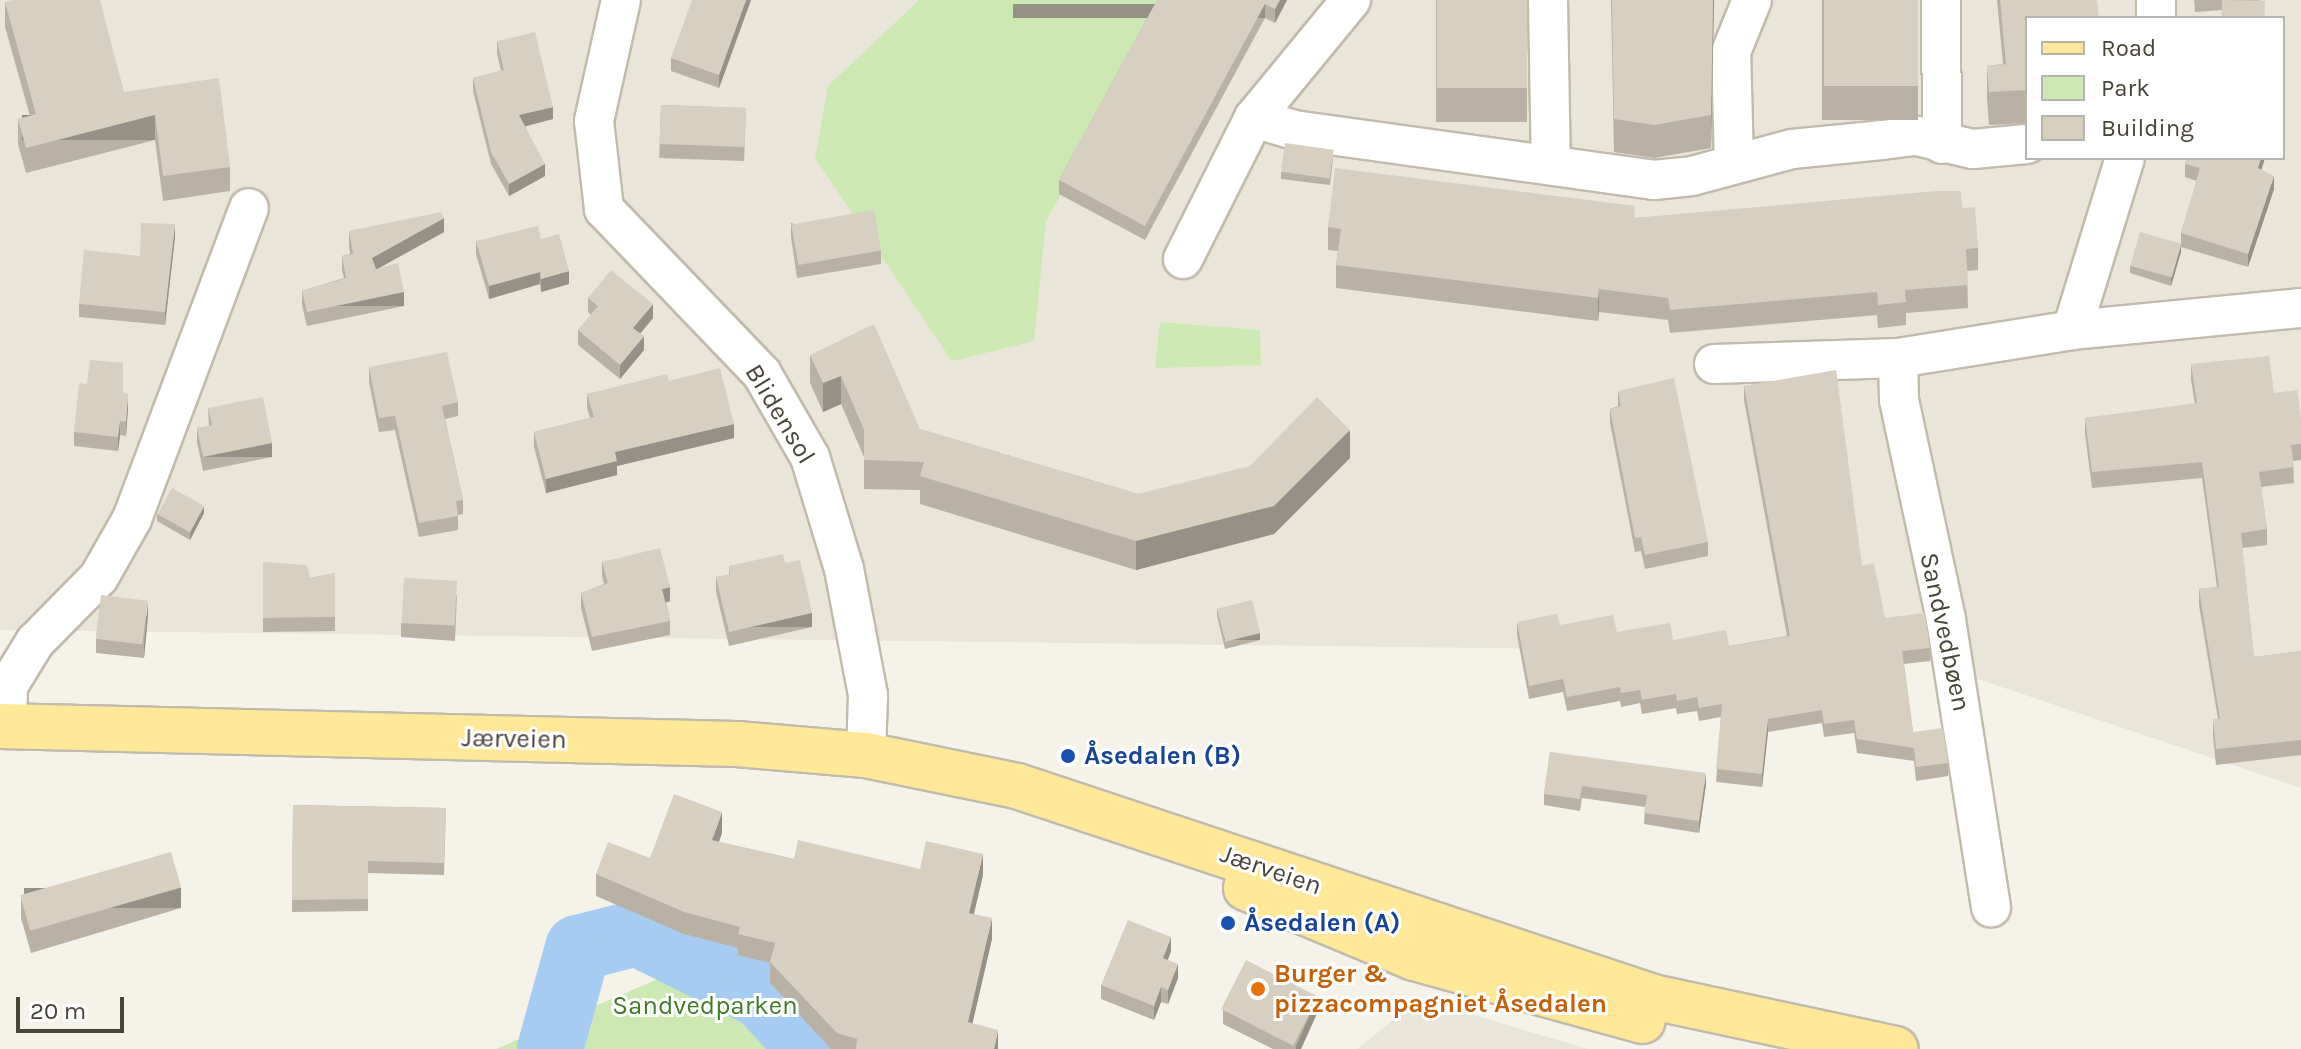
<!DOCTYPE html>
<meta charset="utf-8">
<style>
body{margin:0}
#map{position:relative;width:2301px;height:1049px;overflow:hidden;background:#f5f2ea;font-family:Karla,sans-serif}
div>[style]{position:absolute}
.residential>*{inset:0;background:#e9e5d8}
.green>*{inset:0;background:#cde9b3}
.river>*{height:66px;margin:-33px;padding:0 33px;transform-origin:33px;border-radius:33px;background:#a6cdf1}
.roads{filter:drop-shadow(2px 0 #c1bbac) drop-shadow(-2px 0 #c1bbac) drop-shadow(0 2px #c1bbac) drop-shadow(0 -2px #c1bbac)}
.minor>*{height:38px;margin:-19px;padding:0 19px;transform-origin:19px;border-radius:19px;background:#fff}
.primary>*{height:44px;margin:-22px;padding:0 22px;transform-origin:22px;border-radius:22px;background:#ffe999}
.wall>*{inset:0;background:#b9b2a4;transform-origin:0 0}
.shaded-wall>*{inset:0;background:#969186;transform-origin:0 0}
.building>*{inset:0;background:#d7cfbf;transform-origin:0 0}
.dots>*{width:22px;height:22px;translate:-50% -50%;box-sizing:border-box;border:4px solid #fff;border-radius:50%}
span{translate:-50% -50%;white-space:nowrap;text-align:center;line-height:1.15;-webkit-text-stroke:6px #fff;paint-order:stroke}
.street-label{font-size:26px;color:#494438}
.transit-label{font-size:26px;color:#164399;font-weight:700}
.left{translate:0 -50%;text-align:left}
.food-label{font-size:26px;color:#c56008;font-weight:700}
.park-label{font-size:26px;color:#437c29}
.legend{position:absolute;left:2025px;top:16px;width:260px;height:144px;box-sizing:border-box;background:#fff;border:2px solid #b6b4af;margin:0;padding:10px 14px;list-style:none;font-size:24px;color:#494438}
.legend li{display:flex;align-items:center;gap:16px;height:40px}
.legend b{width:40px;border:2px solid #b6b4af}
.scale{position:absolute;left:16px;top:997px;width:108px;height:36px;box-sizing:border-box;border:4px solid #494438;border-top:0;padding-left:10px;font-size:24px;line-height:28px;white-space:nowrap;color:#494438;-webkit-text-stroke:6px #fff;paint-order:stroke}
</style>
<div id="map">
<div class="residential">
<i style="clip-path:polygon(evenodd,0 0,2301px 0,2301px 788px,1901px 653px,0 630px,0 0,2027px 18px,2283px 18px,2283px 158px,2027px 158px,2027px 18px)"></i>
<i style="clip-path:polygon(1420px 999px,1588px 1049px,1357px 1049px)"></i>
</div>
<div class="green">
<i style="clip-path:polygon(919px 0,1171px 0,1046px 221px,1034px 341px,952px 361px,815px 158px,828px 86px)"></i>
<i style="clip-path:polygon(1160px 322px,1260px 330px,1261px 365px,1155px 368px)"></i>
<i style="clip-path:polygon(706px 958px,873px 1049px,496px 1049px)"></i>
</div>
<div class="river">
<i style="left:550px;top:1049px;width:105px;rotate:-74.5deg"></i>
<i style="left:578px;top:948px;width:61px;rotate:-14.3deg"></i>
<i style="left:637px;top:933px;width:140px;rotate:26.7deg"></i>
<i style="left:762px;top:996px;width:72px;rotate:47.2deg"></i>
</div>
<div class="roads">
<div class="minor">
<i style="left:621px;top:0;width:124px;rotate:102.6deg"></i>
<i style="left:594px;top:121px;width:89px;rotate:83.5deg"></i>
<i style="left:604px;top:209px;width:228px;rotate:46.2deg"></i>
<i style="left:762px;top:374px;width:96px;rotate:60deg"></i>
<i style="left:810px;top:457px;width:117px;rotate:73.1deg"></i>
<i style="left:844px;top:569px;width:128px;rotate:79.2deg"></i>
<i style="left:868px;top:695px;width:60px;rotate:91.9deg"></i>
<i style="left:1548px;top:0;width:164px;rotate:89deg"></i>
<i style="left:1941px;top:0;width:144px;rotate:89.6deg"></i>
<i style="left:2156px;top:0;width:18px;rotate:90deg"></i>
<i style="left:1254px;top:118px;width:42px;rotate:16.7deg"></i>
<i style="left:1294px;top:130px;width:363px;rotate:7.9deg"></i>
<i style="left:1654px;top:180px;width:38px;rotate:-6deg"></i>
<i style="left:1692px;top:176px;width:104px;rotate:-15.1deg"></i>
<i style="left:1792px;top:149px;width:90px;rotate:-5.7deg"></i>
<i style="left:1882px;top:140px;width:35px;rotate:-7deg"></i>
<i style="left:1917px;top:136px;width:57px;rotate:13.1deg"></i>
<i style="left:1973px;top:149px;width:54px;rotate:-5.3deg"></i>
<i style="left:1734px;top:163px;width:111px;rotate:-91.5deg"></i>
<i style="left:1731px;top:52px;width:56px;rotate:-68deg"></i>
<i style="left:1183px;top:259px;width:158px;rotate:-63.3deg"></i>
<i style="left:1254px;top:118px;width:153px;rotate:-50.6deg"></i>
<i style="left:2072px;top:330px;width:180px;rotate:-72.9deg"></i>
<i style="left:1898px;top:358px;width:42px;rotate:88.6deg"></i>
<i style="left:1899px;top:400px;width:225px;rotate:77.9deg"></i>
<i style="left:1946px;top:620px;width:291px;rotate:81.1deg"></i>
<i style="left:1714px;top:364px;width:184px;rotate:-1.9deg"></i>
<i style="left:1898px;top:358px;width:176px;rotate:-9.1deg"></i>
<i style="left:2072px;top:330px;width:230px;rotate:-5.5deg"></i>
<i style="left:7px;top:726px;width:40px;rotate:-88.6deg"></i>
<i style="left:8px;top:686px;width:52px;rotate:-58.5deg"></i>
<i style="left:35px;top:642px;width:91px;rotate:-45.4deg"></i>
<i style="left:99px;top:577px;width:67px;rotate:-60.4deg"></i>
<i style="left:132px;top:519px;width:332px;rotate:-69.4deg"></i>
</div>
<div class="primary">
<i style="left:0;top:726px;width:737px;rotate:1.4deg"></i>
<i style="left:737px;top:744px;width:129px;rotate:4.9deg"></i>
<i style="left:866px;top:755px;width:154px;rotate:11.6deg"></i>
<i style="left:1017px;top:786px;width:670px;rotate:18.35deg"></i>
<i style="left:1653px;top:997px;width:248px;rotate:12.1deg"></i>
<i style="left:1246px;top:888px;width:182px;rotate:22.6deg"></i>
<i style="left:1414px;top:958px;width:237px;rotate:15.4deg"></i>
</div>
</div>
<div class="wall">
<i style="clip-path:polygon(751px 0,719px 88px,671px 71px,671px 58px)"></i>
<i style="clip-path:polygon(1157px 0,1287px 0,1275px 23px,1265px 18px,1145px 240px,1059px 194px,1059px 180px)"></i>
<i style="left:1436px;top:0;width:91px;height:122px"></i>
<i style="clip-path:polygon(1611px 0,1714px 0,1711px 148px,1654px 158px,1614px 152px)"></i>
<i style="left:1822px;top:0;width:96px;height:120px"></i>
<i style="clip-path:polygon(1997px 0,2097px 0,2027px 18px,2027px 123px,1989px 125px,1987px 99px,1987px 66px,2003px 64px)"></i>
<i style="clip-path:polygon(2194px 0,2261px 0,2222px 10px,2195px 12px)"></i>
<i style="clip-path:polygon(5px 2px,124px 92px,230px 167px,230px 191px,163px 201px,155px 140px,26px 173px,18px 144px,18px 119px,30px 116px,5px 27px)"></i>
<i style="clip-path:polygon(497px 41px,553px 119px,525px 126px,545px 176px,509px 196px,491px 164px,473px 91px,473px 78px,501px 71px,497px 54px)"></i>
<i style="left:661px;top:105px;width:85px;height:53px;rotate:2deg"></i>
<i style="clip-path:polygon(1333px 158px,1330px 185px,1281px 179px,1281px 172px)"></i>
<i style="clip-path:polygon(2187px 158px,2265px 158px,2261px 170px,2274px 189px,2248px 267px,2181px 247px,2181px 233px,2197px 181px,2185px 177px,2185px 164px)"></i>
<i style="clip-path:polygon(1962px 208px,1978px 248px,1978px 270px,1967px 271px,1968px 308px,1906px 313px,1906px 325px,1878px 328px,1877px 315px,1670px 333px,1668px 320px,1599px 312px,1598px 321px,1336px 288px,1336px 265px,1338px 251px,1328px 250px,1328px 227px)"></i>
<i style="clip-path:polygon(791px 223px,881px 250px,881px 264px,797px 278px,791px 237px)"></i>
<i style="clip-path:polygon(349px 231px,444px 232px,378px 268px,404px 306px,307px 326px,302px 305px,302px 291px,344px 278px,342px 270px,342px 256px,350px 254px,349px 245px)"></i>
<i style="clip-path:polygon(175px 237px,165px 325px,79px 317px,79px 304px,140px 256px)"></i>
<i style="clip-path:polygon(541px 239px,569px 284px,541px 292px,540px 284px,489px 299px,476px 254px,476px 241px)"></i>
<i style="clip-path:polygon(2181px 252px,2171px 286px,2130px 273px,2130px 266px)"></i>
<i style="clip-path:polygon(588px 298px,653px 318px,640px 334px,644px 350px,620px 379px,578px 345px,578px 330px,591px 315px,588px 312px)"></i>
<i style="clip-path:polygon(810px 355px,920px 429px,1138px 494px,1350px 458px,1274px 534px,1136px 570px,920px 504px,920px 490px,864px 489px,864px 457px,841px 404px,823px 412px,810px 383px)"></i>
<i style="clip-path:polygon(2191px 364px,2274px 393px,2301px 419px,2301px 460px,2293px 461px,2294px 483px,2261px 487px,2267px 529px,2267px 545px,2242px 548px,2254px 657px,2301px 651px,2301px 755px,2216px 765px,2213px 736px,2213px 720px,2218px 719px,2199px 605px,2199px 589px,2217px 587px,2202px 478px,2092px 488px,2085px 434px,2085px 418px,2195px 404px,2191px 380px)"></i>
<i style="clip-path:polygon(369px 367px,458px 402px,458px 416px,445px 419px,463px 500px,463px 514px,458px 515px,458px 530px,419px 537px,395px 430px,379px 432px,369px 382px)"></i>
<i style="clip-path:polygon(669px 381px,734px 438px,617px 466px,617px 475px,546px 493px,534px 447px,534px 432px,590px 418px,587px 408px,587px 394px)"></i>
<i style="clip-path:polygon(1744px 386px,1862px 566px,1885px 618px,1930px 648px,1930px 661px,1904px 664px,1913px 732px,1948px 763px,1948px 776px,1916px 781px,1914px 761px,1857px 753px,1854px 733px,1824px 737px,1822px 723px,1768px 732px,1762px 787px,1716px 782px,1721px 717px,1699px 721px,1697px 711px,1677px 714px,1676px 708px,1642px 714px,1640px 703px,1621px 707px,1620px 701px,1567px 711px,1563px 692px,1529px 699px,1517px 635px,1517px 622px,1560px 625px,1673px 640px,1729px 646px,1787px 636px,1744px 400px)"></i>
<i style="clip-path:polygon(1618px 391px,1708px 542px,1708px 556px,1645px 569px,1641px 551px,1635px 552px,1610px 423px,1610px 409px,1618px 406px)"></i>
<i style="clip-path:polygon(123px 393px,128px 408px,126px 436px,120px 435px,118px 451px,74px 446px,74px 432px)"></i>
<i style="clip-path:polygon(208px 408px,272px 457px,203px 471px,197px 442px,197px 428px,209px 426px)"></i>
<i style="clip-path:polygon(204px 513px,190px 540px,157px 521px,157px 514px)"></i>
<i style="clip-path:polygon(263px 562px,310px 578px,335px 573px,335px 631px,263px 632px)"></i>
<i style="clip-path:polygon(602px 562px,670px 601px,666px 603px,670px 621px,670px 635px,592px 651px,581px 608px,581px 593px,604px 584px,602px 576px)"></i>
<i style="clip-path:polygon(785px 563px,812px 627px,729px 646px,716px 592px,716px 577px,729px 575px,729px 566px)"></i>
<i style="clip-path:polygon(457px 595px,455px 641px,401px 637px,401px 623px)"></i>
<i style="clip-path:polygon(1217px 609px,1260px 640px,1225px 649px,1217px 616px)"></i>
<i style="clip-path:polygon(148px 615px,144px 658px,96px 653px,96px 639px)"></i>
<i style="clip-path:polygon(1550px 752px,1706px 784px,1699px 833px,1644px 824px,1645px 807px,1582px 798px,1580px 811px,1544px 805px,1544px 794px)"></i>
<i style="clip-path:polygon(293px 805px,446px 808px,444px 875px,368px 873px,368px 911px,292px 912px)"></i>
<i style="clip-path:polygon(722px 833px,719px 842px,794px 859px,983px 875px,974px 914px,992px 939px,972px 1023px,998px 1049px,831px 1049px,770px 983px,770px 963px,738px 955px,738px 948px,684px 934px,596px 896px,596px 874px,650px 858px)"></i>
<i style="clip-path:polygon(21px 898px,181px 908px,31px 953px,21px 918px)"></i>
<i style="clip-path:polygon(1171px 951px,1168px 960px,1178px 978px,1168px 1004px,1161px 1002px,1154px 1020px,1101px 999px,1101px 985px)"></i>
<i style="clip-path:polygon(1223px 1010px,1318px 1011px,1301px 1049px,1273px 1049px,1223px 1024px)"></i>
</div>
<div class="shaded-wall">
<i style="clip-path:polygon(746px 0,751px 0,719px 88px,719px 75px)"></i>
<i style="clip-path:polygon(1280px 0,1287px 0,1275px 23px,1275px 9px)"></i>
<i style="clip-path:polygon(1713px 0,1714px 0,1711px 148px,1711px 115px)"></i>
<i style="left:1265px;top:4px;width:14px;height:252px;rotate:90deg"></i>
<i style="clip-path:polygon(553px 107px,553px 119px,519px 128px,519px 115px)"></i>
<i style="left:155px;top:115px;width:25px;height:133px;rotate:90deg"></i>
<i style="clip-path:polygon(2261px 158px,2265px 158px,2258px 181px,2258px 168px)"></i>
<i style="clip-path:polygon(545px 164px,545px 176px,509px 196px,509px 184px)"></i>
<i style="clip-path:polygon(2274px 176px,2274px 189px,2248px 267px,2248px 254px)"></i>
<i style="clip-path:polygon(444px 218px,444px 232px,372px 272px,372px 258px)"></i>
<i style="clip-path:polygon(175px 224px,175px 237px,165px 325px,165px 312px)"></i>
<i style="clip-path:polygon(2181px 244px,2181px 252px,2171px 286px,2171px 278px)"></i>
<i style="clip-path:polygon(569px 271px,569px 284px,541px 292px,541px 279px)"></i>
<i style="clip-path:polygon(540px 272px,540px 284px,489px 299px,489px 286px)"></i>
<i style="clip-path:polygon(1599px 289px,1599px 312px,1598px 321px,1598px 298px)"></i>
<i style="left:404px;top:292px;width:14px;height:99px;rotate:90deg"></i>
<i style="clip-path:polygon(653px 304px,653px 318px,633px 342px,633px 328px)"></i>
<i style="clip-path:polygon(644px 336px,644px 350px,620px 379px,620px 365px)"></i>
<i style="clip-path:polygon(841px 376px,841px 404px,823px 412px,823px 383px)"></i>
<i style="clip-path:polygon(128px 394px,128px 408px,126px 436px,126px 422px)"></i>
<i style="clip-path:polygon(120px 421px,120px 435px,118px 451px,118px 437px)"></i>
<i style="clip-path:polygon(734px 424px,734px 438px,617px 466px,617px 475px,546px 493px,546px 479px,615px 452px)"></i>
<i style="clip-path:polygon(1350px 430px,1350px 458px,1274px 534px,1136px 570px,1136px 541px)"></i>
<i style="left:272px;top:443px;width:14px;height:70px;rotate:90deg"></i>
<i style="clip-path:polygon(204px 506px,204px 513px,190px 540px,190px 533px)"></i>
<i style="clip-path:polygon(670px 587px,670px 601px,662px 603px,662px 589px)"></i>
<i style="clip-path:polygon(148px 601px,148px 615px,144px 658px,144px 644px)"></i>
<i style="left:812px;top:613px;width:14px;height:85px;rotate:90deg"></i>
<i style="left:1260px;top:633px;width:7px;height:36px;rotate:90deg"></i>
<i style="clip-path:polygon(1768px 719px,1768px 732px,1762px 787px,1762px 774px)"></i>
<i style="clip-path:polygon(1706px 773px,1706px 784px,1699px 833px,1699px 821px)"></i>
<i style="clip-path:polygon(722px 812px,722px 833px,712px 861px,712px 840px)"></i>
<i style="clip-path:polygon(983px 854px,983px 875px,969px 934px,969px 913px)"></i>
<i style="left:181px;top:888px;width:20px;height:157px;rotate:90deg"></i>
<i style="clip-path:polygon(992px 918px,992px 939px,968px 1043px,968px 1022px)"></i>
<i style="clip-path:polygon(1171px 937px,1171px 951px,1163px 972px,1163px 958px)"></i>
<i style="clip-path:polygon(1178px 964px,1178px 978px,1168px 1004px,1168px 990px)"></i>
<i style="clip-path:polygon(1161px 987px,1161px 1002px,1154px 1020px,1154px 1006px)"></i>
<i style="clip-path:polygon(1318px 997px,1318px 1011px,1301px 1049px,1296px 1049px,1296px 1046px)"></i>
<i style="clip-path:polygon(998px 1030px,998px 1049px,994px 1049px)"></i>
</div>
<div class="building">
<i style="clip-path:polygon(12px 0,100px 0,124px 92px,219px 78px,230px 167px,163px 176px,155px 115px,26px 148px,18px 119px,36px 114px,5px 2px)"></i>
<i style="clip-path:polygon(692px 0,746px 0,719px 75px,671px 58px)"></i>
<i style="clip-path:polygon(1157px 0,1280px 0,1275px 9px,1265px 4px,1145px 226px,1059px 180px)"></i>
<i style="left:1437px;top:0;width:90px;height:88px"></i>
<i style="clip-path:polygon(1612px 0,1713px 0,1711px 115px,1654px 125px,1614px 119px)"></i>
<i style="left:1824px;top:0;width:94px;height:86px"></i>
<i style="clip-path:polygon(2000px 0,2097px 0,2099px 18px,2027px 18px,2027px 90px,1989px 92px,1987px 66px,2006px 64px)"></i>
<i style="left:2222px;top:0;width:43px;height:18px;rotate:1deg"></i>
<i style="clip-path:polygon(535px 32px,553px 107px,519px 115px,545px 164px,509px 184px,491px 152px,473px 78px,504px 70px,497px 41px)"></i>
<i style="left:661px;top:105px;width:85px;height:39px;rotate:2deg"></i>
<i style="left:1285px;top:143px;width:49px;height:29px;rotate:8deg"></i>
<i style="clip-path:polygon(2187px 158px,2261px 158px,2258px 168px,2274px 176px,2248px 254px,2181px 233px,2200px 168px,2185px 164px)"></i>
<i style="clip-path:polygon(1335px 168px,1635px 206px,1634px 218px,1937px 191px,1961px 191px,1962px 208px,1975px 207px,1978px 248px,1966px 249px,1968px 285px,1905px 290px,1906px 302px,1878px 305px,1877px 292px,1670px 310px,1668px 298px,1599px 289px,1598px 298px,1336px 265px,1341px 229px,1328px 227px)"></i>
<i style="left:874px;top:210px;width:41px;height:84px;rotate:80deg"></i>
<i style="clip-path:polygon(441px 212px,444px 218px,372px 258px,376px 269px,398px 263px,404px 292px,307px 312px,302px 291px,346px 278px,342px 256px,353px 254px,349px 231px)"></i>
<i style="clip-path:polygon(141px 223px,175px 224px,165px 312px,79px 304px,84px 250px,140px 256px)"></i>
<i style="clip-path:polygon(538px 226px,541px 239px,559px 234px,569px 271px,541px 279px,540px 272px,489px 286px,476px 241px)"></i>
<i style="left:2140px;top:232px;width:43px;height:35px;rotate:16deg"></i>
<i style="clip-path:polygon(611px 270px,653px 304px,633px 328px,644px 336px,620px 365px,578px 330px,598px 306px,588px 298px)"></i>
<i style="clip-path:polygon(874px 324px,920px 429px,1138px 494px,1250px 466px,1317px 397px,1350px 430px,1274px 506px,1136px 541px,920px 476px,924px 462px,864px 460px,864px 430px,841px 376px,823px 383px,810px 355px)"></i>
<i style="clip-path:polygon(447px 352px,458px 402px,442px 406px,463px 500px,456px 501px,458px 516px,419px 523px,395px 416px,379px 418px,369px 367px)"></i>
<i style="clip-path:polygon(2269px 356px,2274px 393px,2297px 390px,2301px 419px,2301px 444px,2291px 445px,2294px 467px,2259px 472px,2267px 529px,2241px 533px,2254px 657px,2301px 651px,2301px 740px,2216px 749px,2213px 720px,2220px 719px,2199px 589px,2219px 587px,2202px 462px,2092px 472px,2085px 418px,2197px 403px,2191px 364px)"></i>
<i style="clip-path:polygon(90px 360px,123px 363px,123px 393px,128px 394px,126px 422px,120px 421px,118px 437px,74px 432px,79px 383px,87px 384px)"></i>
<i style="clip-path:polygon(720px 368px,734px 424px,615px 452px,617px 461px,546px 479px,534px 432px,594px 417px,587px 394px,667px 374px,669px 381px)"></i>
<i style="clip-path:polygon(1836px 370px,1862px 566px,1874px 563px,1885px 618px,1925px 613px,1930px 648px,1902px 651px,1913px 732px,1943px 728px,1948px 763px,1916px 767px,1914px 748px,1857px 739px,1854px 720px,1824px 724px,1822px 710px,1768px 719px,1762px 774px,1716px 769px,1722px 704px,1699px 708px,1697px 697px,1677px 701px,1676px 694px,1642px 700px,1640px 690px,1621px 693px,1620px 687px,1567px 697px,1563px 679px,1529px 686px,1517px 622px,1557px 614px,1560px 625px,1613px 615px,1617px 632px,1670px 623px,1673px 640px,1726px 630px,1729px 646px,1790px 636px,1744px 386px)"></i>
<i style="clip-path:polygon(1674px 378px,1708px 542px,1645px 555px,1641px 537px,1635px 538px,1610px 409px,1621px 406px,1618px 391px)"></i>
<i style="clip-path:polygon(263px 397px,272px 443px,203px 457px,197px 428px,212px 425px,208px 408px)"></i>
<i style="left:172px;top:488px;width:37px;height:30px;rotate:29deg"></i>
<i style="clip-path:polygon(660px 548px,670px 587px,662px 589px,670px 621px,592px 637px,581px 593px,608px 583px,602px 562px)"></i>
<i style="clip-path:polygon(783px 554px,785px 563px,800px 560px,812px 613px,729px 632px,716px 577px,730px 574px,729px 566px)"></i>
<i style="clip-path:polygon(263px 562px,307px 565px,310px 578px,335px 573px,335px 617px,263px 618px)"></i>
<i style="left:404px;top:578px;width:53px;height:45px;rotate:3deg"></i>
<i style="left:101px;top:595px;width:47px;height:44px;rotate:7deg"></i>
<i style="left:1252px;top:600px;width:34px;height:36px;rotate:76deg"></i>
<i style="clip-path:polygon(1550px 752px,1706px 773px,1699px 821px,1644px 813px,1647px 795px,1582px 786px,1580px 799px,1544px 794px)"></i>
<i style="clip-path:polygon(674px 794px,722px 812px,712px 840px,794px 859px,798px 840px,920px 869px,926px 841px,983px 854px,969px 913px,992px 918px,968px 1022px,998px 1030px,994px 1049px,856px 1049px,857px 1039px,837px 1033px,770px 962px,775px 943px,738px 934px,740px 927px,684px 912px,596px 874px,608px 842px,650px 858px)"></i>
<i style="clip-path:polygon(293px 805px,446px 808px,444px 863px,368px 861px,368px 899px,292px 900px)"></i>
<i style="left:171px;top:852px;width:37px;height:157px;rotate:74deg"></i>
<i style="clip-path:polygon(1128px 920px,1171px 937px,1163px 958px,1178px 964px,1168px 990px,1161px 987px,1154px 1006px,1101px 985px)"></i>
<i style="left:1246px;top:960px;width:81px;height:55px;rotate:27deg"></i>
</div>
<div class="dots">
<i style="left:1068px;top:756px;background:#1a4fb4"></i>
<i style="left:1228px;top:923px;background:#1a4fb4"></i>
<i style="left:1258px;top:989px;background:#e8710a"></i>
</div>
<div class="street-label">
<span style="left:780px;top:414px;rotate:59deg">Blidensol</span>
<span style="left:1945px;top:632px;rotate:78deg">Sandvedbøen</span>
<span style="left:514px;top:739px;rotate:1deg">Jærveien</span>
<span style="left:1271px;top:870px;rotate:19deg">Jærveien</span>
</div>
<div class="transit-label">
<span class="left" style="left:1084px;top:756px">Åsedalen (B)</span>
<span class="left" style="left:1244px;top:923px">Åsedalen (A)</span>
</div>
<div class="food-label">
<span class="left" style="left:1274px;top:989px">Burger &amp;<br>pizzacompagniet Åsedalen</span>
</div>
<div class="park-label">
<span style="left:705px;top:1006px">Sandvedparken</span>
</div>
<ul class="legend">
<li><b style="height:10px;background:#ffe999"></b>Road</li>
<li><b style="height:22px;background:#cde9b3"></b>Park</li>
<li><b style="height:22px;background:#d7cfbf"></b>Building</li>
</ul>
<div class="scale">20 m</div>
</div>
